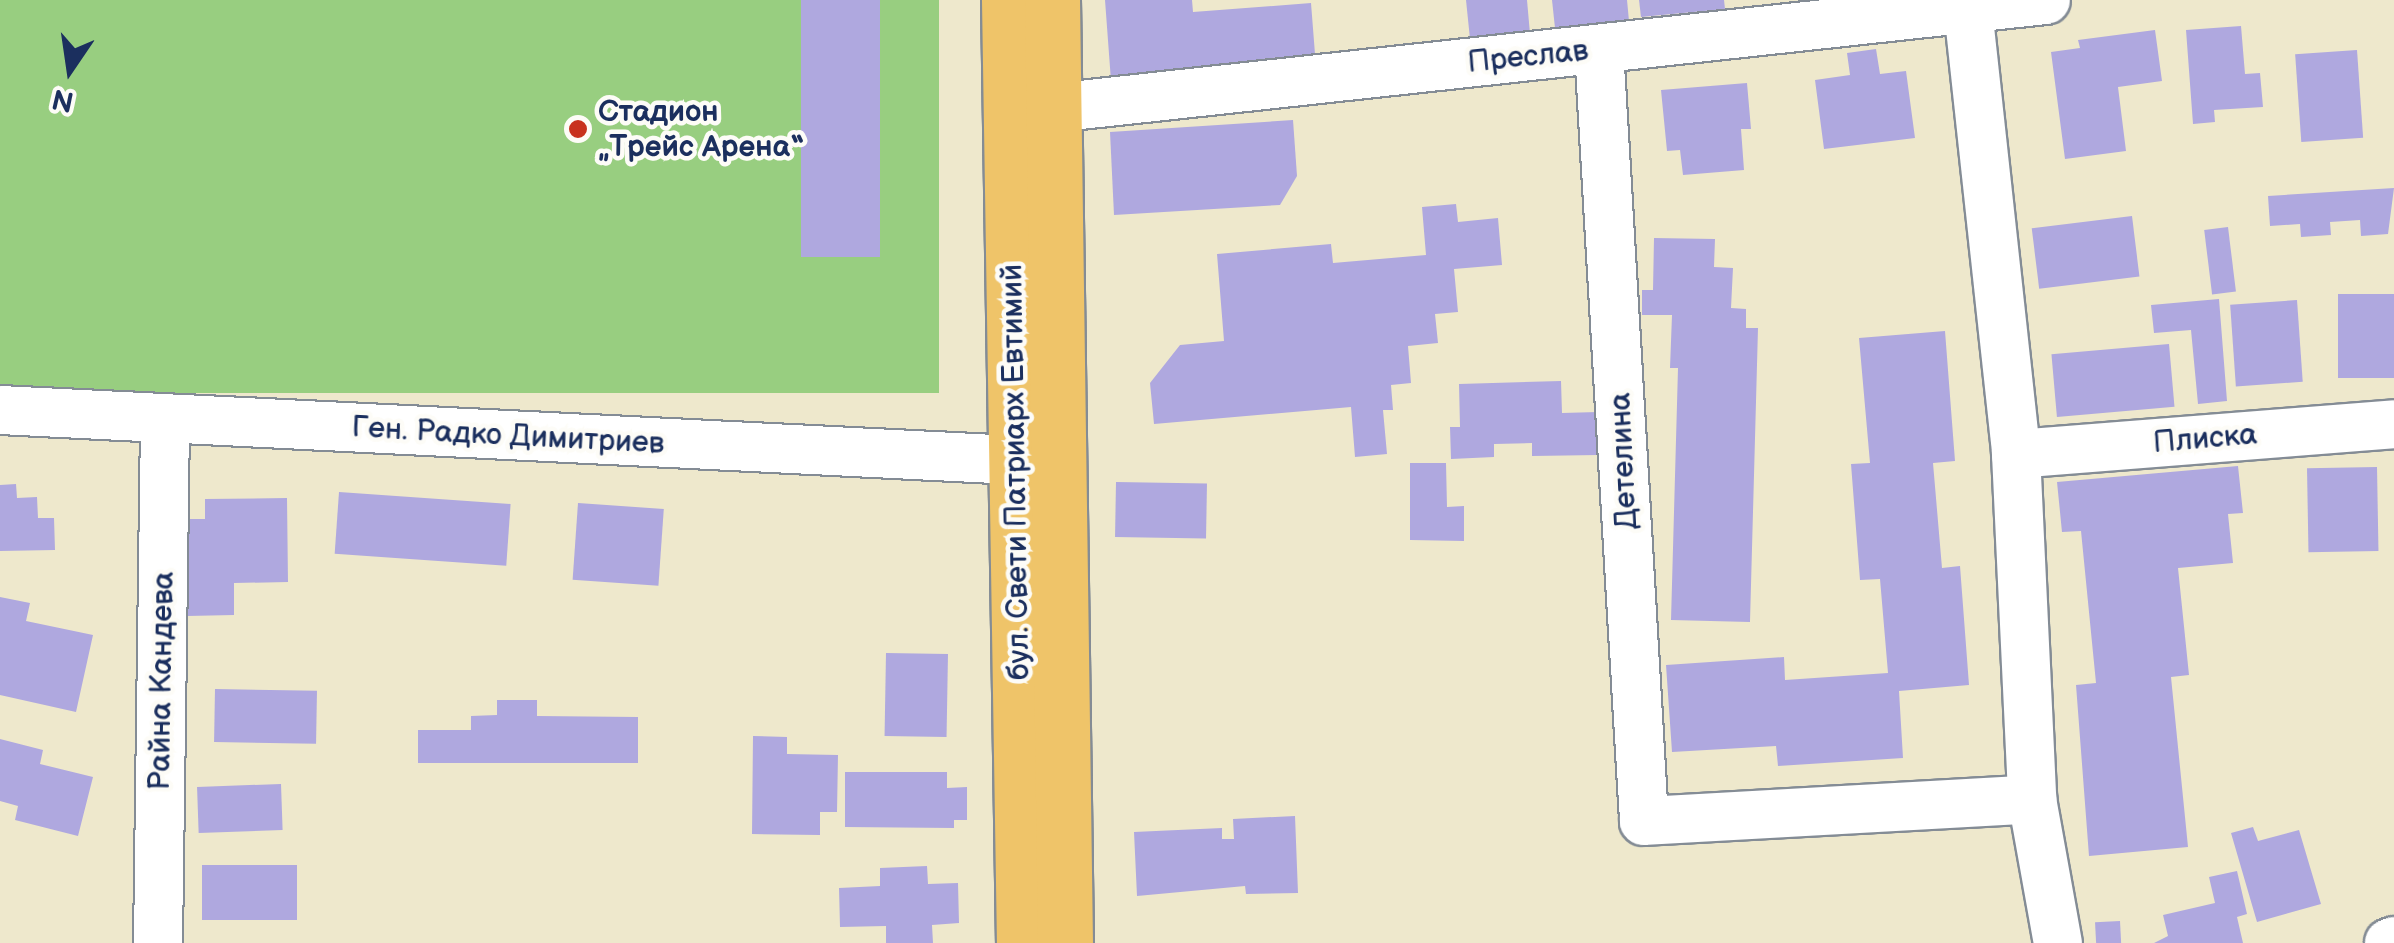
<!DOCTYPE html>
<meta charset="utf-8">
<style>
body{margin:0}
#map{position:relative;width:2394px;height:943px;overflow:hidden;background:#eee8cc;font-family:"Balsamiq Sans",sans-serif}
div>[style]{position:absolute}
.green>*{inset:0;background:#98ce80;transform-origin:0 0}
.building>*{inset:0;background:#afa8df;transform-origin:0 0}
.roads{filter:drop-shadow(2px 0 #848c95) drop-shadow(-2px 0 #848c95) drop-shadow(0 2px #848c95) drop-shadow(0 -2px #848c95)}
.minor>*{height:48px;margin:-24px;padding:0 24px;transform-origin:24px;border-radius:24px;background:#fff}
.primary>*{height:55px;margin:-27.5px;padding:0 27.5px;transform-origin:27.5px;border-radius:27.5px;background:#efc469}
.dots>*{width:28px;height:28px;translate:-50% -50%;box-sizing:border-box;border:5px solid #fdfcf7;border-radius:50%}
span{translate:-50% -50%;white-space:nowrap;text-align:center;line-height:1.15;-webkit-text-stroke:9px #fdfcf7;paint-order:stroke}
.street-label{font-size:30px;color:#1b2f5e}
.poi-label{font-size:30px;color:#1b2f5e;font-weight:700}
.left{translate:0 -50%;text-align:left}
.north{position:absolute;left:20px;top:20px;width:100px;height:100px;-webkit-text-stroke:8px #fdfcf7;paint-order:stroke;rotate:193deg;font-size:28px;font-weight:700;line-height:40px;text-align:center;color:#1b2f5e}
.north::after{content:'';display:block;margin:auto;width:35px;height:45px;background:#1b2f5e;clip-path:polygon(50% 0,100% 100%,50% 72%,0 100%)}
</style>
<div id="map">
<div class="green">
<i style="left:0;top:0;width:939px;height:393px"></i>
</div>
<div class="building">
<i style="left:801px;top:0;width:79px;height:257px"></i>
<i style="clip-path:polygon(1105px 0,1192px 0,1193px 12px,1311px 3px,1315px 54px,1263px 59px,1264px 69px,1111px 81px)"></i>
<i style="clip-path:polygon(1466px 0,1527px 0,1530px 34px,1470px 39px)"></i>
<i style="clip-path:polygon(1552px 0,1627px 0,1629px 21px,1555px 28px)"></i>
<i style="clip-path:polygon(1639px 0,1724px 0,1725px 9px,1641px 17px)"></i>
<i style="clip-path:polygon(2241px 26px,2245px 74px,2260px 73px,2263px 107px,2214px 110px,2215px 122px,2193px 124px,2186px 30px)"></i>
<i style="clip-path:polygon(2155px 30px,2162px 81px,2118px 87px,2126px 151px,2065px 159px,2051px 52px,2080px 48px,2078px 40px)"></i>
<i style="clip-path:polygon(1876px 49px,1880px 74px,1906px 71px,1915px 138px,1824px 149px,1815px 80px,1850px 75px,1847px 53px)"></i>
<i style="left:2357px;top:50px;width:88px;height:62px;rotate:86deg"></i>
<i style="clip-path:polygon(1747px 83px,1751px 129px,1741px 129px,1744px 170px,1683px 175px,1680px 150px,1667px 151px,1661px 90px)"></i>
<i style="clip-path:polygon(1293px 120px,1297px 176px,1280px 205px,1114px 215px,1110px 132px)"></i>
<i style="clip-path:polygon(2394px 188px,2388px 234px,2361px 236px,2360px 220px,2330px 222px,2331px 235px,2301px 237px,2300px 224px,2270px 226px,2268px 196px)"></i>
<i style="clip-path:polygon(1456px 204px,1458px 222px,1498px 218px,1502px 265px,1454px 269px,1458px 312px,1435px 314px,1438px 343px,1408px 346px,1411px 383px,1391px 385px,1393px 410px,1383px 410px,1387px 454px,1355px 457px,1351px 407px,1154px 424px,1150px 383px,1180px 345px,1224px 341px,1217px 254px,1331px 244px,1333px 263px,1426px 255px,1422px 207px)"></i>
<i style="left:2132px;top:216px;width:61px;height:101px;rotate:83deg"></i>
<i style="left:2228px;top:227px;width:65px;height:24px;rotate:83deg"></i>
<i style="clip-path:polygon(1654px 238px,1715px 239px,1714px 267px,1733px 268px,1731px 308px,1746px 309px,1746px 328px,1758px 328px,1750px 622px,1671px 620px,1678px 368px,1670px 368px,1672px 315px,1642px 315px,1642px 290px,1653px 290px)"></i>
<i style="left:2394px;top:294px;width:84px;height:56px;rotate:90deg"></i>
<i style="clip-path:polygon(2219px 299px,2227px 401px,2198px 404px,2191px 330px,2154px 333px,2151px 305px)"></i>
<i style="left:2297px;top:300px;width:82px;height:67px;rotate:86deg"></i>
<i style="clip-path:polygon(1945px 331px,1955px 461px,1933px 463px,1942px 568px,1960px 566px,1969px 685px,1899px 691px,1903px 758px,1778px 766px,1776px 746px,1672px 752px,1666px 665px,1784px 657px,1785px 680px,1888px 673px,1880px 579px,1860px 580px,1851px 464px,1870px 463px,1859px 338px)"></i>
<i style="left:2169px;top:344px;width:63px;height:118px;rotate:85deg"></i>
<i style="clip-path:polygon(1561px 381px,1562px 413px,1598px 412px,1598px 455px,1532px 456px,1532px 443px,1494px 444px,1494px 457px,1451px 459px,1450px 427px,1460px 427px,1459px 384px)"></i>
<i style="clip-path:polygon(1410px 463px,1446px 463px,1447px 507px,1464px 506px,1464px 541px,1410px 540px)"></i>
<i style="clip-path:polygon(2238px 466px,2243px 513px,2228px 514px,2233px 563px,2178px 568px,2189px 675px,2171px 677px,2188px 847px,2089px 856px,2076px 685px,2096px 683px,2081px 531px,2062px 532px,2057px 482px)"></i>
<i style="left:2377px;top:467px;width:84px;height:70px;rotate:89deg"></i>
<i style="left:1116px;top:482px;width:91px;height:55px;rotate:1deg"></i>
<i style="clip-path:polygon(16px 484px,17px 498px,37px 497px,38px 518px,54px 518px,55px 550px,0 551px,0 485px)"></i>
<i style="left:339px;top:492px;width:172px;height:62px;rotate:4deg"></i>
<i style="clip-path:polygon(287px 498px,288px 582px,234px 583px,234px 615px,187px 616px,187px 519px,205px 519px,205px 499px)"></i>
<i style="left:578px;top:503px;width:86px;height:77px;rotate:4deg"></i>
<i style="clip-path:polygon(0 597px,30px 603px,26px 621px,93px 635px,76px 712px,0 695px)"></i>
<i style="left:886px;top:653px;width:62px;height:83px;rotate:1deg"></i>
<i style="left:215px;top:689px;width:102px;height:53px;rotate:1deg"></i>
<i style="clip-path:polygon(497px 700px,537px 700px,537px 716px,638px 717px,638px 763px,418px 763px,418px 730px,471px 730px,471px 716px,497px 715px)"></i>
<i style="clip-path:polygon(753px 736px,787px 737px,787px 754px,838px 755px,837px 812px,820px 812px,820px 835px,752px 834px)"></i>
<i style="clip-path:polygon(0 739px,43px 750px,40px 764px,93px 777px,78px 836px,15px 820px,18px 806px,0 801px)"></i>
<i style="clip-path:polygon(845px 772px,947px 772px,947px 788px,967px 787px,967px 820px,954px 820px,954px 828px,845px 827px)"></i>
<i style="left:281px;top:784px;width:46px;height:84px;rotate:88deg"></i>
<i style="clip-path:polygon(1295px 816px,1298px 893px,1246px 894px,1245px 886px,1137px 896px,1134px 832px,1222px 828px,1222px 839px,1234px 839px,1233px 819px)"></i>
<i style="clip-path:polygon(2253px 827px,2258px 841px,2299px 830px,2321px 904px,2257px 922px,2231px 833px)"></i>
<i style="left:297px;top:865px;width:55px;height:95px;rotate:90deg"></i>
<i style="clip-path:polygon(927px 866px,928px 884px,958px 883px,959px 923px,932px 925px,933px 943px,886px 943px,886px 926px,840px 927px,839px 888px,880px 886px,880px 868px)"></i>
<i style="clip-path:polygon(2237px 871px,2247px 914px,2237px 917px,2243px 943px,2154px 943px,2168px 936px,2163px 915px,2215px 903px,2209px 877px)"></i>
<i style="left:2120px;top:921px;width:22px;height:25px;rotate:87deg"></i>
</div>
<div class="roads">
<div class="minor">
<i style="left:1967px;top:0;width:457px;rotate:83.8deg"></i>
<i style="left:2016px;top:454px;width:345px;rotate:87.3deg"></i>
<i style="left:2032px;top:799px;width:146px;rotate:79.8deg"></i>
<i style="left:1599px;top:49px;width:773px;rotate:86.66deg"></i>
<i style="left:1644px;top:821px;width:389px;rotate:-3.2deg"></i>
<i style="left:1016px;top:112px;width:1036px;rotate:-6.21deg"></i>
<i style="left:0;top:410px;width:1017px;rotate:2.82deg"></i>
<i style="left:2016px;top:454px;width:379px;rotate:-4.5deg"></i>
<i style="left:158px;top:943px;width:523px;rotate:-89.23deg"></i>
<i style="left:2389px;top:943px;width:5px;rotate:-22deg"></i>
</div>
<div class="primary">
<i style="left:1009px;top:0;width:943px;rotate:89.09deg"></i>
<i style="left:1052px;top:0;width:943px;rotate:89.21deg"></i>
</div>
</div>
<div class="dots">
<i style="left:578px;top:129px;background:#c8321e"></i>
</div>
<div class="street-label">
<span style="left:1528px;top:57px;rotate:-6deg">Преслав</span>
<span style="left:508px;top:436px;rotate:3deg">Ген. Радко Димитриев</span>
<span style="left:2205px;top:439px;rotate:-5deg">Плиска</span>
<span style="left:1624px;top:461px;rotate:-93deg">Детелина</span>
<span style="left:1016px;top:472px;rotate:-91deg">бул. Свети Патриарх Евтимий</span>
<span style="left:162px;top:681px;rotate:-89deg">Райна Кандева</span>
</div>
<div class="poi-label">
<span class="left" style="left:598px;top:129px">Стадион<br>„Трейс Арена“</span>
</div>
<div class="north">N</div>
</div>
